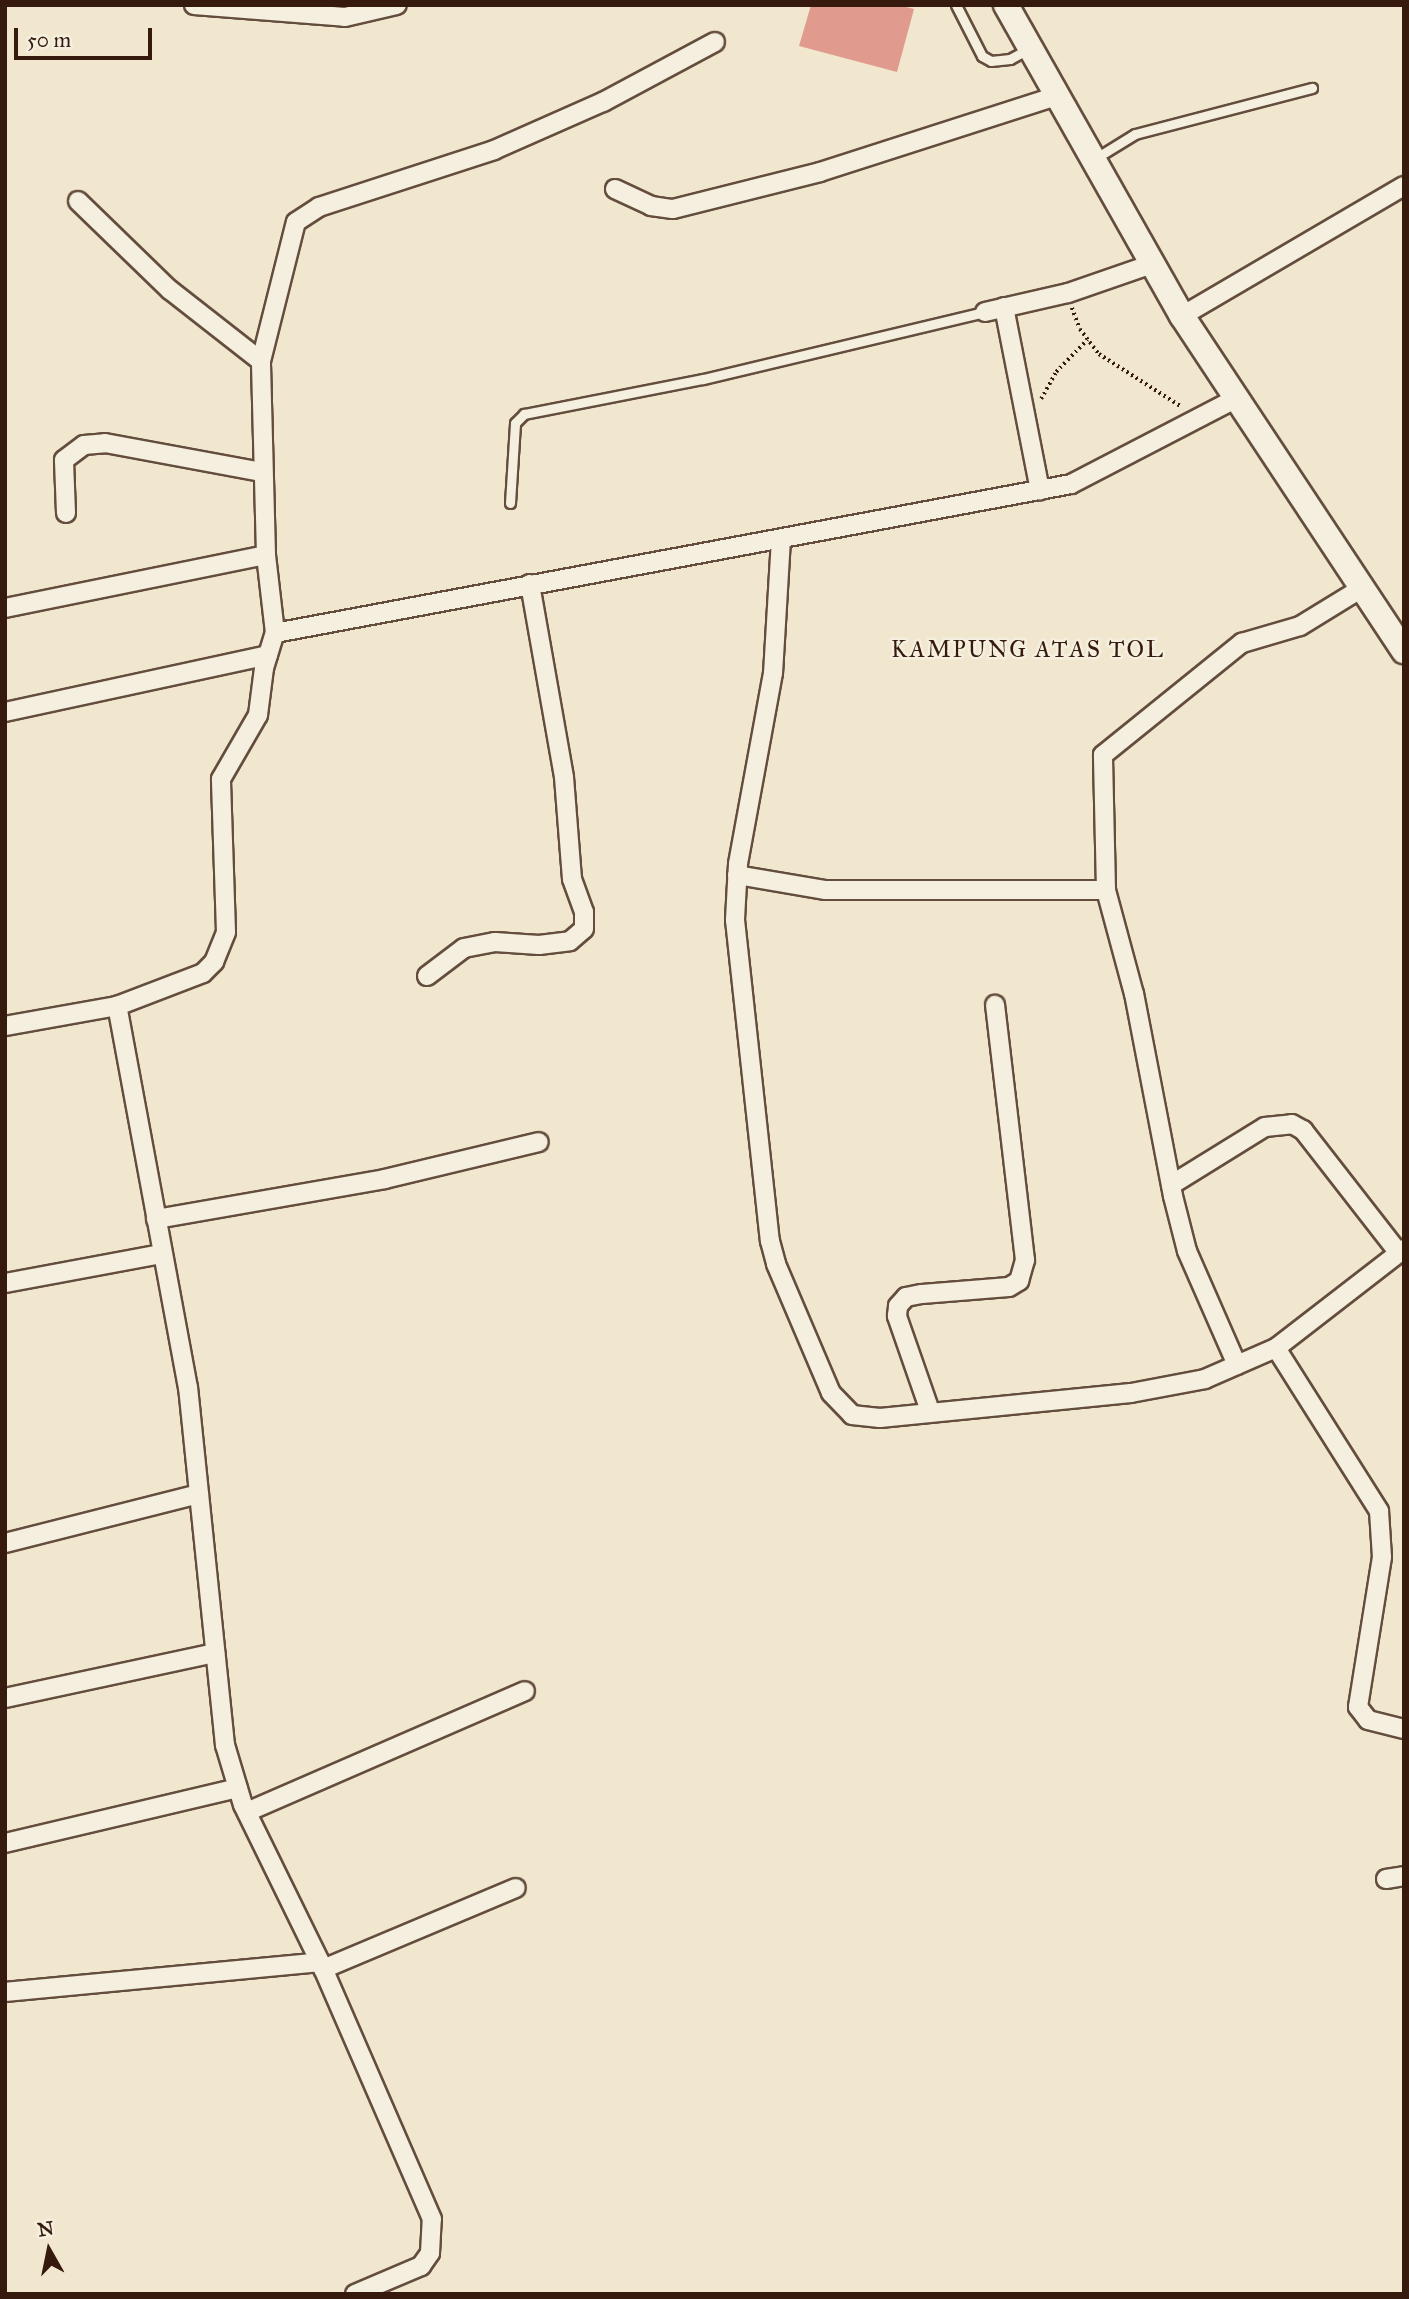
<!DOCTYPE html>
<style>
body{margin:0}
#map{position:relative;width:1409px;height:2299px;overflow:hidden;background:#f0e7ce;font-family:"IM FELL Great Primer",serif}
div>[style]{position:absolute}
.building>*{inset:0;background:#e09b8e}
.path>*{height:3.5px;margin-top:-1.75px;transform-origin:0;background:repeating-linear-gradient(90deg,#361a0d 0 2px,transparent 0 5.5px)}
.roads{filter:drop-shadow(2px 0 #644d3d) drop-shadow(-2px 0 #644d3d) drop-shadow(0 2px #644d3d) drop-shadow(0 -2px #644d3d)}
.service>*{height:9px;margin:-4.5px;padding:0 4.5px;transform-origin:4.5px;border-radius:4.5px;background:#f5efdf}
.minor>*{height:18px;margin:-9px;padding:0 9px;transform-origin:9px;border-radius:9px;background:#f5efdf}
.secondary>*{height:24px;margin:-12px;padding:0 12px;transform-origin:12px;border-radius:12px;background:#f5efdf}
span{translate:-50% -50%;white-space:nowrap;text-align:center;line-height:1.15;-webkit-text-stroke:5px #f5efdf;paint-order:stroke}
.neighbourhood-label{font-size:23px;color:#361a0d;letter-spacing:2px}
.frame{position:absolute;inset:0;border:7px solid #361a0d;pointer-events:none}
.north{position:absolute;left:14px;top:2215px;width:70px;height:70px;-webkit-text-stroke:5px #f5efdf;paint-order:stroke;rotate:351deg;font-size:19px;font-weight:700;line-height:28px;text-align:center;color:#361a0d}
.north::after{content:'';display:block;margin:auto;width:24px;height:32px;background:#361a0d;clip-path:polygon(50% 0,100% 100%,50% 72%,0 100%)}
.scale{position:absolute;left:14px;top:28px;width:138px;height:32px;box-sizing:border-box;border:4px solid #361a0d;border-top:0;padding-left:9px;font-size:21px;line-height:24px;white-space:nowrap;color:#361a0d;-webkit-text-stroke:5px #f5efdf;paint-order:stroke}
</style>
<div id="map">
<div class="building">
<i style="clip-path:polygon(811px 5px,898px 5px,914px 9px,897px 72px,799px 46px)"></i>
</div>
<div class="path">
<i style="left:1072px;top:308px;width:22px;rotate:69deg"></i>
<i style="left:1080px;top:329px;width:31px;rotate:53deg"></i>
<i style="left:1099px;top:354px;width:98px;rotate:32.6deg"></i>
<i style="left:1041px;top:399px;width:31px;rotate:-61deg"></i>
<i style="left:1056px;top:372px;width:45px;rotate:-45.9deg"></i>
</div>
<div class="roads">
<div class="service">
<i style="left:956px;top:5px;width:57px;rotate:63deg"></i>
<i style="left:982px;top:56px;width:10px;rotate:29deg"></i>
<i style="left:991px;top:61px;width:19px;rotate:-6deg"></i>
<i style="left:1010px;top:59px;width:21px;rotate:-29deg"></i>
<i style="left:1096px;top:158px;width:46px;rotate:-31.6deg"></i>
<i style="left:1135px;top:134px;width:183px;rotate:-14.6deg"></i>
<i style="left:510px;top:503px;width:80px;rotate:-86.4deg"></i>
<i style="left:515px;top:423px;width:13px;rotate:-45deg"></i>
<i style="left:524px;top:414px;width:182px;rotate:-11.1deg"></i>
<i style="left:703px;top:379px;width:290px;rotate:-13.4deg"></i>
</div>
<div class="minor">
<i style="left:194px;top:5px;width:151px;rotate:4.5deg"></i>
<i style="left:345px;top:17px;width:53px;rotate:-13deg"></i>
<i style="left:615px;top:189px;width:40px;rotate:25deg"></i>
<i style="left:651px;top:206px;width:22px;rotate:8deg"></i>
<i style="left:673px;top:209px;width:152px;rotate:-14.1deg"></i>
<i style="left:820px;top:172px;width:246px;rotate:-17.8deg"></i>
<i style="left:78px;top:201px;width:128px;rotate:44.1deg"></i>
<i style="left:170px;top:290px;width:115px;rotate:38deg"></i>
<i style="left:1004px;top:307px;width:187px;rotate:78.9deg"></i>
<i style="left:985px;top:312px;width:85px;rotate:-12.9deg"></i>
<i style="left:1068px;top:293px;width:89px;rotate:-19deg"></i>
<i style="left:1182px;top:316px;width:257px;rotate:-30.4deg"></i>
<i style="left:66px;top:513px;width:53px;rotate:-92.2deg"></i>
<i style="left:64px;top:460px;width:25px;rotate:-37deg"></i>
<i style="left:84px;top:445px;width:21px;rotate:-5deg"></i>
<i style="left:105px;top:443px;width:160px;rotate:10.5deg"></i>
<i style="left:781px;top:539px;width:134px;rotate:93.4deg"></i>
<i style="left:773px;top:673px;width:194px;rotate:100.4deg"></i>
<i style="left:738px;top:864px;width:56px;rotate:93.1deg"></i>
<i style="left:735px;top:920px;width:323px;rotate:83.8deg"></i>
<i style="left:770px;top:1241px;width:24px;rotate:75deg"></i>
<i style="left:776px;top:1264px;width:140px;rotate:66.9deg"></i>
<i style="left:831px;top:1393px;width:30px;rotate:46deg"></i>
<i style="left:852px;top:1415px;width:28px;rotate:6deg"></i>
<i style="left:880px;top:1418px;width:252px;rotate:-5.7deg"></i>
<i style="left:1131px;top:1393px;width:75px;rotate:-10.7deg"></i>
<i style="left:1205px;top:1379px;width:77px;rotate:-23.6deg"></i>
<i style="left:5px;top:608px;width:266px;rotate:-11.5deg"></i>
<i style="left:275px;top:633px;width:810px;rotate:-10.6deg"></i>
<i style="left:1071px;top:484px;width:185px;rotate:-27.4deg"></i>
<i style="left:5px;top:712px;width:269px;rotate:-12.2deg"></i>
<i style="left:737px;top:875px;width:90px;rotate:9.6deg"></i>
<i style="left:826px;top:890px;width:280px"></i>
<i style="left:427px;top:976px;width:46px;rotate:-37.1deg"></i>
<i style="left:464px;top:948px;width:32px;rotate:-11deg"></i>
<i style="left:495px;top:942px;width:44px;rotate:3.9deg"></i>
<i style="left:539px;top:945px;width:31px;rotate:-7deg"></i>
<i style="left:570px;top:941px;width:18px;rotate:-41deg"></i>
<i style="left:584px;top:929px;width:17px;rotate:-90deg"></i>
<i style="left:584px;top:912px;width:35px;rotate:-110deg"></i>
<i style="left:572px;top:879px;width:102px;rotate:-94.5deg"></i>
<i style="left:564px;top:777px;width:196px;rotate:-100deg"></i>
<i style="left:5px;top:1026px;width:114px;rotate:-10.1deg"></i>
<i style="left:1171px;top:1185px;width:110px;rotate:-31.7deg"></i>
<i style="left:1265px;top:1127px;width:27px;rotate:-6deg"></i>
<i style="left:1292px;top:1124px;width:13px;rotate:29deg"></i>
<i style="left:1303px;top:1130px;width:155px;rotate:52.1deg"></i>
<i style="left:156px;top:1219px;width:232px;rotate:-9.9deg"></i>
<i style="left:385px;top:1179px;width:158px;rotate:-13.5deg"></i>
<i style="left:1404px;top:1249px;width:162px;rotate:142.3deg"></i>
<i style="left:1276px;top:1348px;width:193px;rotate:57.7deg"></i>
<i style="left:1379px;top:1511px;width:46px;rotate:86.3deg"></i>
<i style="left:1382px;top:1557px;width:152px;rotate:99.1deg"></i>
<i style="left:1358px;top:1707px;width:16px;rotate:52deg"></i>
<i style="left:1368px;top:1720px;width:37px;rotate:14deg"></i>
<i style="left:5px;top:1283px;width:160px;rotate:-10.5deg"></i>
<i style="left:1237px;top:1365px;width:124px;rotate:-113.7deg"></i>
<i style="left:1187px;top:1251px;width:57px;rotate:-104.3deg"></i>
<i style="left:1173px;top:1196px;width:206px;rotate:-100.9deg"></i>
<i style="left:1134px;top:994px;width:108px;rotate:-105.1deg"></i>
<i style="left:1106px;top:890px;width:135px;rotate:-91.3deg"></i>
<i style="left:1103px;top:755px;width:179px;rotate:-38.9deg"></i>
<i style="left:1242px;top:643px;width:60px;rotate:-16.3deg"></i>
<i style="left:1300px;top:626px;width:73px;rotate:-31.5deg"></i>
<i style="left:930px;top:1411px;width:101px;rotate:-109.2deg"></i>
<i style="left:897px;top:1316px;width:10px;rotate:-84deg"></i>
<i style="left:898px;top:1306px;width:12px;rotate:-48deg"></i>
<i style="left:906px;top:1297px;width:16px;rotate:-11deg"></i>
<i style="left:922px;top:1294px;width:87px;rotate:-4.6deg"></i>
<i style="left:1009px;top:1287px;width:12px;rotate:-31deg"></i>
<i style="left:1019px;top:1281px;width:22px;rotate:-74deg"></i>
<i style="left:1025px;top:1260px;width:257px;rotate:-96.7deg"></i>
<i style="left:5px;top:1543px;width:200px;rotate:-14.2deg"></i>
<i style="left:5px;top:1698px;width:215px;rotate:-12.1deg"></i>
<i style="left:247px;top:1812px;width:303px;rotate:-23.5deg"></i>
<i style="left:5px;top:1843px;width:239px;rotate:-13.3deg"></i>
<i style="left:1386px;top:1879px;width:18px;rotate:-9deg"></i>
<i style="left:323px;top:1969px;width:209px;rotate:-22.8deg"></i>
<i style="left:5px;top:1992px;width:316px;rotate:-5.4deg"></i>
<i style="left:355px;top:2294px;width:72px;rotate:-23deg"></i>
<i style="left:421px;top:2266px;width:16px;rotate:-55deg"></i>
<i style="left:430px;top:2253px;width:34px;rotate:-87deg"></i>
<i style="left:432px;top:2219px;width:280px;rotate:-113.5deg"></i>
<i style="left:320px;top:1962px;width:175px;rotate:-116.1deg"></i>
<i style="left:243px;top:1805px;width:63px;rotate:-106.7deg"></i>
<i style="left:225px;top:1745px;width:359px;rotate:-95.9deg"></i>
<i style="left:188px;top:1388px;width:389px;rotate:-100.5deg"></i>
<i style="left:117px;top:1006px;width:92px;rotate:-21deg"></i>
<i style="left:203px;top:973px;width:16px;rotate:-45deg"></i>
<i style="left:214px;top:962px;width:32px;rotate:-68deg"></i>
<i style="left:226px;top:932px;width:153px;rotate:-91.9deg"></i>
<i style="left:221px;top:779px;width:74px;rotate:-60deg"></i>
<i style="left:258px;top:715px;width:47px;rotate:-82.7deg"></i>
<i style="left:264px;top:668px;width:37px;rotate:-73deg"></i>
<i style="left:275px;top:633px;width:79px;rotate:-96.6deg"></i>
<i style="left:266px;top:555px;width:194px;rotate:-91.5deg"></i>
<i style="left:261px;top:361px;width:143px;rotate:-75.9deg"></i>
<i style="left:296px;top:222px;width:27px;rotate:-33deg"></i>
<i style="left:319px;top:207px;width:184px;rotate:-18deg"></i>
<i style="left:494px;top:150px;width:119px;rotate:-23.8deg"></i>
<i style="left:603px;top:102px;width:127px;rotate:-28.2deg"></i>
</div>
<div class="secondary">
<i style="left:1006px;top:5px;width:357px;rotate:60.5deg"></i>
<i style="left:1182px;top:316px;width:402px;rotate:56.5deg"></i>
</div>
</div>
<div class="neighbourhood-label">
<span style="left:1028px;top:649px">KAMPUNG ATAS TOL</span>
</div>
<div class="frame"></div>
<div class="north">N</div>
<div class="scale">50 m</div>
</div>
